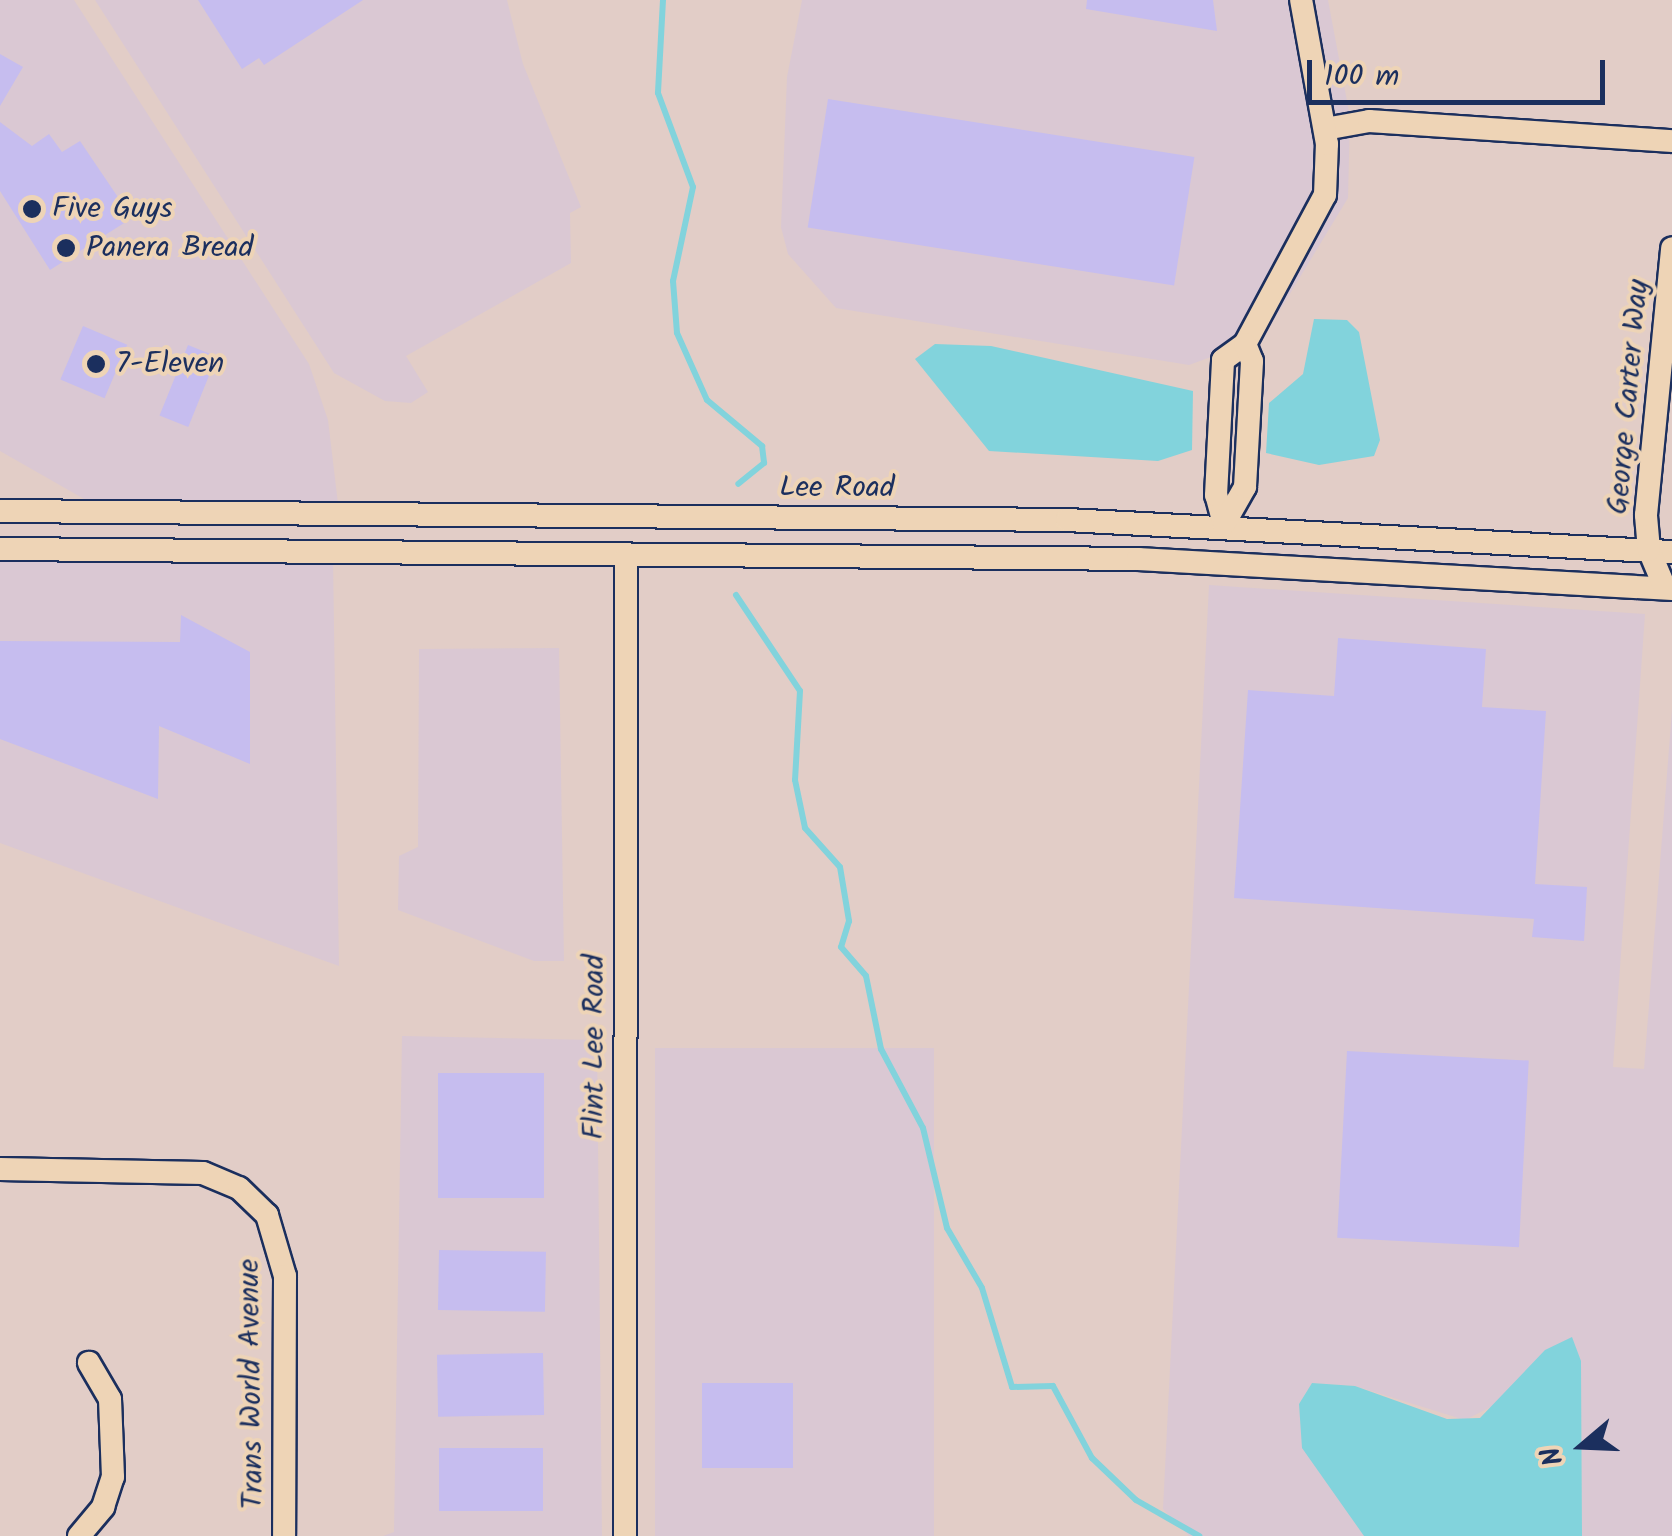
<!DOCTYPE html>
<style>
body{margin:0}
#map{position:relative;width:1672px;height:1536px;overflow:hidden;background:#e2cdc7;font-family:Kalam,sans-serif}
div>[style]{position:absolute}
.built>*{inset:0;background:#dac8d3;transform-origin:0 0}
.water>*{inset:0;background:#82d3dc}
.stream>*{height:6px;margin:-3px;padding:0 3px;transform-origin:3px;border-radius:3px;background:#82d3dc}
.building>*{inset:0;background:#c6bdef;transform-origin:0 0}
.roads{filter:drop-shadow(2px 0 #1b2f5e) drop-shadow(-2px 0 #1b2f5e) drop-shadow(0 2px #1b2f5e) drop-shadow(0 -2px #1b2f5e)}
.minor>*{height:22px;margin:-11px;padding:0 11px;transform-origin:11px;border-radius:11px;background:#eed4b6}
.dots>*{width:28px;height:28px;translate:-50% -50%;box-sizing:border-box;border:5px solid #eed4b6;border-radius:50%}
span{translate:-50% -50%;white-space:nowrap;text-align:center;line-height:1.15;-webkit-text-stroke:8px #eed4b6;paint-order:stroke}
.poi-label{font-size:30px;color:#1b2f5e}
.left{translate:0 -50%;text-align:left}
.street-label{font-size:30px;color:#1b2f5e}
.north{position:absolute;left:1532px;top:1396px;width:100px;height:100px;-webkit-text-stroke:8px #eed4b6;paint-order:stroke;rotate:251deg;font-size:28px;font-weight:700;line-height:40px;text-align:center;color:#1b2f5e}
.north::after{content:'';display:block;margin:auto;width:35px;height:45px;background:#1b2f5e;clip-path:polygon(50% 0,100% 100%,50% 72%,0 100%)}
.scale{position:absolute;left:1307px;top:60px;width:298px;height:45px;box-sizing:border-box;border:5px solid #1b2f5e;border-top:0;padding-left:12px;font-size:30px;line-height:35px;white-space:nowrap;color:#1b2f5e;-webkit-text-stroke:8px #eed4b6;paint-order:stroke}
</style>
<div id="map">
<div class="built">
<i style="clip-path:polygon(0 0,74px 0,309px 364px,328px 420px,339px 512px,107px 512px,0 451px)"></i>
<i style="clip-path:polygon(95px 0,507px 0,523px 64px,581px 207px,570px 213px,571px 263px,406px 356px,428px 392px,411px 403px,385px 401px,334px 373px)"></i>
<i style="clip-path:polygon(802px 0,1328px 0,1350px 117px,1348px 198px,1263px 338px,1189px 365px,836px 308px,788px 254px,781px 227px,787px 77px)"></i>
<i style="clip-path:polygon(0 558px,333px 559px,339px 966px,0 843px)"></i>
<i style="clip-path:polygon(1209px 585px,1645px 614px,1613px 1067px,1644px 1069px,1672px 710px,1672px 1536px,1582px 1536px,1581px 1361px,1465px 1420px,1355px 1386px,1312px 1383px,1299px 1404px,1303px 1448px,1364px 1536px,1189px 1536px,1163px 1509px)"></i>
<i style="clip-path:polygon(559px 648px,564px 961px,534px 961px,398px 910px,399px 856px,418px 847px,419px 649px)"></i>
<i style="clip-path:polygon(402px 1036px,597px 1040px,602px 1536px,383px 1536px,394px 1532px)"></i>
<i style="left:934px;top:1048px;width:488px;height:279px;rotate:90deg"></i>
</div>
<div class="water">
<i style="clip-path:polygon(1314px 319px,1347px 320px,1359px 332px,1380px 440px,1374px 456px,1319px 465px,1266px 453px,1269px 403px,1303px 374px)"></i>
<i style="clip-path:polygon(935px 344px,991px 346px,1193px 391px,1192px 450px,1158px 461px,989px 451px,915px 359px)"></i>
<i style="clip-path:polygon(1572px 1337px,1581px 1361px,1582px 1536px,1364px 1536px,1302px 1448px,1299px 1404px,1312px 1383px,1355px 1386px,1447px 1419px,1480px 1418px,1545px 1350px)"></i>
</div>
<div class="stream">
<i style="left:663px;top:0;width:93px;rotate:93.1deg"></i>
<i style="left:658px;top:93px;width:100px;rotate:69.6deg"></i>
<i style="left:693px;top:187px;width:96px;rotate:102deg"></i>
<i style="left:673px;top:281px;width:52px;rotate:85.6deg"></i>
<i style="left:677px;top:333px;width:73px;rotate:65.9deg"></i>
<i style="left:707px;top:400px;width:72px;rotate:39.9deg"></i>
<i style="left:762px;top:446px;width:17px;rotate:83deg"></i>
<i style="left:764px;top:463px;width:33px;rotate:141deg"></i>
<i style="left:736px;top:595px;width:115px;rotate:56.3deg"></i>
<i style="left:800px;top:691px;width:89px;rotate:93.2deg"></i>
<i style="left:795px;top:780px;width:49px;rotate:78.2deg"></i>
<i style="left:805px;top:828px;width:52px;rotate:48.1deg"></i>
<i style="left:840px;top:867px;width:55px;rotate:80.5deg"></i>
<i style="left:849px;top:921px;width:27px;rotate:107deg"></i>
<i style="left:841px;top:947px;width:38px;rotate:49deg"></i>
<i style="left:866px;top:976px;width:75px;rotate:78.4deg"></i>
<i style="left:881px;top:1049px;width:89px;rotate:62deg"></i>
<i style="left:923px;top:1128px;width:103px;rotate:76.5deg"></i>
<i style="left:947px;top:1228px;width:69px;rotate:59.7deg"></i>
<i style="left:982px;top:1288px;width:103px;rotate:73.1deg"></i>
<i style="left:1012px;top:1387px;width:41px;rotate:-1.4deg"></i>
<i style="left:1053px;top:1386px;width:82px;rotate:61.6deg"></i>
<i style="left:1092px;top:1458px;width:61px;rotate:43.7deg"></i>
<i style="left:1136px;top:1500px;width:73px;rotate:29.7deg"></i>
</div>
<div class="building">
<i style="clip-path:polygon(198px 0,363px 0,264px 65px,259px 58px,242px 69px)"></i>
<i style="clip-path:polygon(1087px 0,1213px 0,1217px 31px,1086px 9px)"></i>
<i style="clip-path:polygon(0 54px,23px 67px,0 106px)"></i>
<i style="left:828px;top:99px;width:371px;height:130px;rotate:9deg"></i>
<i style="clip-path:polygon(0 122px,32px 146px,49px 134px,62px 152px,80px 141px,132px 218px,50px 270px,0 191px)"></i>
<i style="left:83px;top:326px;width:48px;height:58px;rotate:23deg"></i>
<i style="left:188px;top:345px;width:31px;height:76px;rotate:22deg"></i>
<i style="clip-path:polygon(181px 615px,250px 652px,250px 764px,159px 726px,158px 799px,0 739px,0 641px,180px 642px)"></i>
<i style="clip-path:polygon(1338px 638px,1486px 649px,1482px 707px,1546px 711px,1535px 884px,1587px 887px,1584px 941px,1532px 937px,1534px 919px,1234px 898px,1248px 690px,1334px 696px)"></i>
<i style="left:1347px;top:1051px;width:182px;height:187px;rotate:3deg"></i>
<i style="left:438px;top:1073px;width:106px;height:125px"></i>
<i style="left:439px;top:1250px;width:107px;height:60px;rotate:1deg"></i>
<i style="left:543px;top:1353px;width:62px;height:106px;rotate:89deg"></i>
<i style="left:702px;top:1383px;width:91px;height:85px"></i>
<i style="left:439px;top:1448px;width:104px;height:63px"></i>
</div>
<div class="roads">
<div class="minor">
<i style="left:1325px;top:129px;width:45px;rotate:-10.3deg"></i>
<i style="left:1369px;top:121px;width:304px;rotate:3.8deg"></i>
<i style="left:0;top:511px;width:1067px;rotate:0.48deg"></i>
<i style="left:1067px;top:520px;width:606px;rotate:3.03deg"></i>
<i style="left:1224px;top:524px;width:30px;rotate:-105deg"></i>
<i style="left:1216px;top:495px;width:135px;rotate:-87deg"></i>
<i style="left:1223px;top:360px;width:27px;rotate:-36deg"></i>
<i style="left:1245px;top:344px;width:169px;rotate:-61.8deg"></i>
<i style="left:1325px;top:195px;width:51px;rotate:-87.8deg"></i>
<i style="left:1327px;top:144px;width:146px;rotate:-100.2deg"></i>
<i style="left:1224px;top:524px;width:43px;rotate:-60.4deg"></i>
<i style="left:1245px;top:487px;width:126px;rotate:-86.8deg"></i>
<i style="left:1252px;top:361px;width:18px;rotate:-112deg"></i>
<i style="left:0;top:549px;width:1138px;rotate:0.5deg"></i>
<i style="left:1138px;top:559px;width:535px;rotate:3.22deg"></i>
<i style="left:1665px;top:588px;width:41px;rotate:-112.8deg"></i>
<i style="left:1649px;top:550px;width:35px;rotate:-95deg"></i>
<i style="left:1646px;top:515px;width:268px;rotate:-84.4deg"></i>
<i style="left:0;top:1169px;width:203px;rotate:1.1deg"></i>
<i style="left:203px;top:1173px;width:39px;rotate:23deg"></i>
<i style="left:239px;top:1188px;width:39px;rotate:44deg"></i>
<i style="left:267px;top:1215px;width:64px;rotate:73.6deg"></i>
<i style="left:285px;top:1276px;width:260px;rotate:90.2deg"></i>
<i style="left:79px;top:1536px;width:38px;rotate:-50deg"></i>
<i style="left:103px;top:1507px;width:32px;rotate:-72deg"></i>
<i style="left:113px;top:1477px;width:78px;rotate:-92.2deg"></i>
<i style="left:110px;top:1399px;width:42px;rotate:-120.3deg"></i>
<i style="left:625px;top:1536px;width:979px;rotate:-89.94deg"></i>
</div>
</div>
<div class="dots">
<i style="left:32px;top:209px;background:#1b2f5e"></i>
<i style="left:66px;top:248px;background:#1b2f5e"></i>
<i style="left:96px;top:364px;background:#1b2f5e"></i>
</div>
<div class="poi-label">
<span class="left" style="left:52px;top:209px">Five Guys</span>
<span class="left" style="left:86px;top:248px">Panera Bread</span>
<span class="left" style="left:116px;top:364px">7-Eleven</span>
</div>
<div class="street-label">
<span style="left:1629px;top:397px;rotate:-85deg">George Carter Way</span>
<span style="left:837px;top:488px">Lee Road</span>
<span style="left:595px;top:1047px;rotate:-90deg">Flint Lee Road</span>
<span style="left:252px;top:1384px;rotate:-91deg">Trans World Avenue</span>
</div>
<div class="north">N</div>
<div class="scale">100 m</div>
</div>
